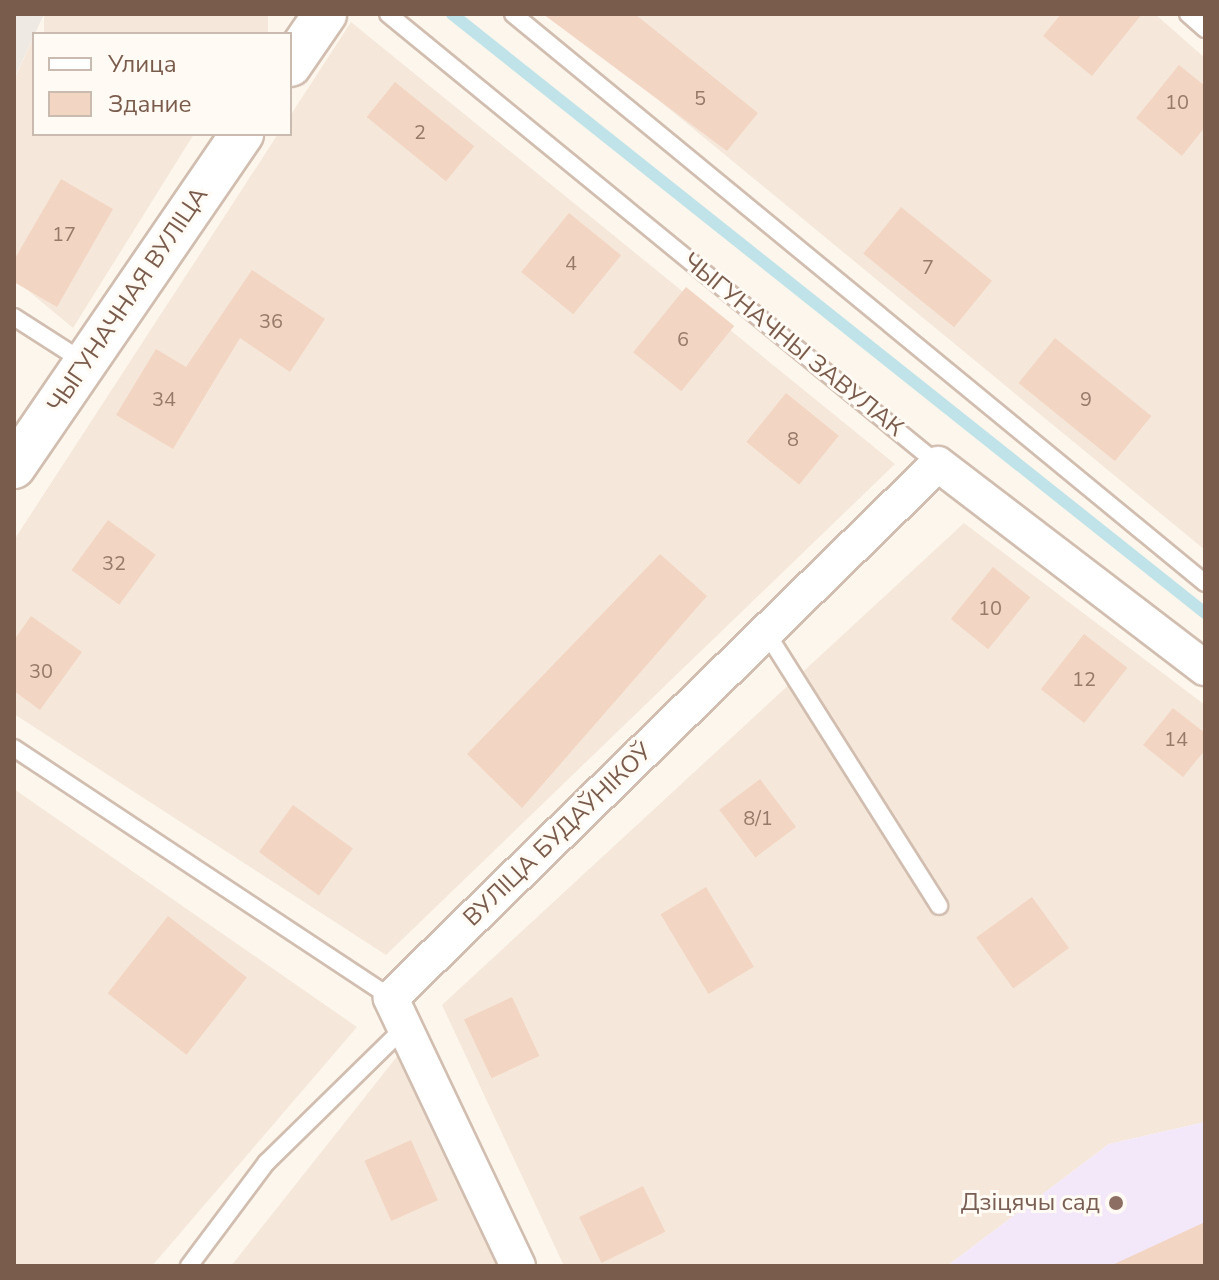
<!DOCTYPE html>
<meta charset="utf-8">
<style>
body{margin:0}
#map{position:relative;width:1219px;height:1280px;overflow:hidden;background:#fdf6ec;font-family:"Nunito Sans",sans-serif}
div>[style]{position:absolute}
.residential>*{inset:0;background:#f5e8da;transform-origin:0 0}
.industrial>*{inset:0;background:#efe9e4}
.education>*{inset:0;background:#f3e8fa}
.stream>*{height:12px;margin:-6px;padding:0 6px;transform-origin:6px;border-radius:6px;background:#bfe3e8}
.building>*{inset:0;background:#f3d5c3;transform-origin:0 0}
.roads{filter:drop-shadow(2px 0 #d1beb0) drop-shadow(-2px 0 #d1beb0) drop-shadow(0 2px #d1beb0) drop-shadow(0 -2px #d1beb0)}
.service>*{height:16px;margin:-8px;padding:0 8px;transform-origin:8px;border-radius:8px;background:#fff}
.minor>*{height:34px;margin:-17px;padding:0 17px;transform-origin:17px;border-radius:17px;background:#fff}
.tertiary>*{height:42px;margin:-21px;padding:0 21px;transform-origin:21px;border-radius:21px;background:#fff}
.dots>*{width:22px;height:22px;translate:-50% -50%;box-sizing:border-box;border:4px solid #fffaf3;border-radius:50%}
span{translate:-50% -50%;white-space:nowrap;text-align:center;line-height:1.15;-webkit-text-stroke:6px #fffaf3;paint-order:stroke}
.number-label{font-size:20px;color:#987a6a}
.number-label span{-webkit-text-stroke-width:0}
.street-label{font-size:24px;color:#7a5c4d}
.education-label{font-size:24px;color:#785e54}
.right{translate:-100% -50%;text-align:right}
.frame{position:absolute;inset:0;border:16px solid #7a5c4d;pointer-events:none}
.legend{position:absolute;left:32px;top:32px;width:260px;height:104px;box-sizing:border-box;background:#fffaf3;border:2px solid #cabbb1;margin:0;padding:10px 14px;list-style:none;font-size:24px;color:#7a5c4d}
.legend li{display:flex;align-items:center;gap:16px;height:40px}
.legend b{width:40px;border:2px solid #cabbb1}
</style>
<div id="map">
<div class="residential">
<i style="left:44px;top:14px;width:224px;height:22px"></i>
<i style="clip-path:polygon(554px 14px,1155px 14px,1205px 58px,1205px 550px)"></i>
<i style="clip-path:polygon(351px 22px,895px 464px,386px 955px,14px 714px,14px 540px,278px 134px,290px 134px,290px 116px)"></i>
<i style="clip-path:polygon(34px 36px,34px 134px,194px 134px,73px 328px,14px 279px,14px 80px)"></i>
<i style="clip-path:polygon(964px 523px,1205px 705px,1205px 1122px,1109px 1144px,947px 1266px,564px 1266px,442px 1005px)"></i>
<i style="clip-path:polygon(14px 789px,357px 1027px,152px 1266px,14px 1266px)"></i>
<i style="clip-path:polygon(399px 1054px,497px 1266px,231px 1266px)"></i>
</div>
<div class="industrial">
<i style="clip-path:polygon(14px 14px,44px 14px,14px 79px)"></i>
</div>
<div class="education">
<i style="clip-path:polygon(1205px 1122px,1205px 1266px,947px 1266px,1109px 1144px)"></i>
</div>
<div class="stream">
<i style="left:452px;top:14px;width:962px;rotate:38.5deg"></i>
</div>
<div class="building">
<i style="clip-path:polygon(543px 14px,635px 14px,758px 113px,727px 151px)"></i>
<i style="clip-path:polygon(1061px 14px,1142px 14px,1092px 76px,1043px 36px)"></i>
<i style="clip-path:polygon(1179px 65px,1205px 86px,1205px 127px,1182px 156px,1136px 118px)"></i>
<i style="left:395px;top:82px;width:102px;height:45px;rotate:39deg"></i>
<i style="clip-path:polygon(61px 179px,113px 209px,57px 307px,14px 282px,14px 260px)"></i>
<i style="left:901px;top:207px;width:117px;height:60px;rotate:39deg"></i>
<i style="left:569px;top:213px;width:67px;height:76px;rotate:39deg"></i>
<i style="clip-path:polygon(252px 270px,325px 319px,290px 372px,240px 338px,173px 449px,116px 415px,156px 349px,186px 367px)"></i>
<i style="left:686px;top:287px;width:62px;height:84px;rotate:39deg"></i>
<i style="left:1055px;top:338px;width:124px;height:58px;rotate:39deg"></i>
<i style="left:786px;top:393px;width:68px;height:63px;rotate:39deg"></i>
<i style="left:108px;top:520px;width:59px;height:62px;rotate:36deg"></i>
<i style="clip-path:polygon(660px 554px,707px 596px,522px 808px,467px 754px)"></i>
<i style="left:993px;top:567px;width:48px;height:67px;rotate:39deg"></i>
<i style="clip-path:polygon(31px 616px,82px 652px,40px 710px,14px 691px,14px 640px)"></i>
<i style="left:1084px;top:634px;width:55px;height:70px;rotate:38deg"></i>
<i style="clip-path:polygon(1173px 708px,1205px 733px,1205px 750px,1183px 777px,1143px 745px)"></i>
<i style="left:760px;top:779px;width:60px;height:51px;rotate:53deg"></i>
<i style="left:293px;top:805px;width:74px;height:58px;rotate:36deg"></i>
<i style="left:706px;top:887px;width:93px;height:53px;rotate:59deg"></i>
<i style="left:1032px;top:897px;width:63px;height:69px;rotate:54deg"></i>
<i style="left:168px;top:916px;width:100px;height:98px;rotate:38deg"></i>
<i style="left:512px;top:997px;width:65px;height:53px;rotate:65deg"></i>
<i style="left:411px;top:1140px;width:66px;height:51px;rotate:66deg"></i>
<i style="left:643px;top:1186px;width:51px;height:71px;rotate:64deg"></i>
<i style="clip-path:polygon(1205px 1222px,1205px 1266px,1110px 1266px)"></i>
</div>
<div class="roads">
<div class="service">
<i style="left:388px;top:14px;width:711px;rotate:39.29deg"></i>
<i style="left:513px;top:14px;width:896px;rotate:39.43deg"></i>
<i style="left:1188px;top:14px;width:23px;rotate:41deg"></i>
<i style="left:14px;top:317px;width:83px;rotate:32.7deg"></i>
<i style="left:766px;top:632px;width:324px;rotate:57.7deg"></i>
<i style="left:14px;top:748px;width:452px;rotate:33.5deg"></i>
<i style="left:189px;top:1266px;width:129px;rotate:-53.2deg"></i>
<i style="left:266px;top:1163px;width:194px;rotate:-44.4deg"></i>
</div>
<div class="minor">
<i style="left:518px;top:1266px;width:297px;rotate:-115.4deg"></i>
<i style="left:391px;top:998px;width:764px;rotate:-44.31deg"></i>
<i style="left:938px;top:464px;width:336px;rotate:37.4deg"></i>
</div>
<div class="tertiary">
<i style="left:290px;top:65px;width:62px;rotate:-55.5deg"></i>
<i style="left:14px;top:467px;width:404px;rotate:-55.6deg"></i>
</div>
</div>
<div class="dots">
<i style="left:1116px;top:1203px;background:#8d6e63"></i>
</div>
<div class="number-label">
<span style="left:700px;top:98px">5</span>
<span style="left:1177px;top:102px">10</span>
<span style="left:420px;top:132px">2</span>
<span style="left:64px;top:234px">17</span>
<span style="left:571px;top:263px">4</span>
<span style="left:928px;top:267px">7</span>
<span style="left:271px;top:321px">36</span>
<span style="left:683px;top:339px">6</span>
<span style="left:164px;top:399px">34</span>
<span style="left:1086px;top:399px">9</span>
<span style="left:793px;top:439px">8</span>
<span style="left:114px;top:563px">32</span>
<span style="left:990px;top:608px">10</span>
<span style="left:41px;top:671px">30</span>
<span style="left:1084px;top:679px">12</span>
<span style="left:1176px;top:739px">14</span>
<span style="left:758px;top:818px">8/1</span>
</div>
<div class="street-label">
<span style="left:128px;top:300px;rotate:-56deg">ЧЫГУНАЧНАЯ ВУЛІЦА</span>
<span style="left:793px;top:345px;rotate:39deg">ЧЫГУНАЧНЫ ЗАВУЛАК</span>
<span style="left:558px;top:835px;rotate:-44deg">ВУЛІЦА БУДАЎНІКОЎ</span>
</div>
<div class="education-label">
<span class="right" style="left:1100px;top:1203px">Дзіцячы сад</span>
</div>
<div class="frame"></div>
<ul class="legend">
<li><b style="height:10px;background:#fff"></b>Улица</li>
<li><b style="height:22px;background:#f3d5c3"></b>Здание</li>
</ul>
</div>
